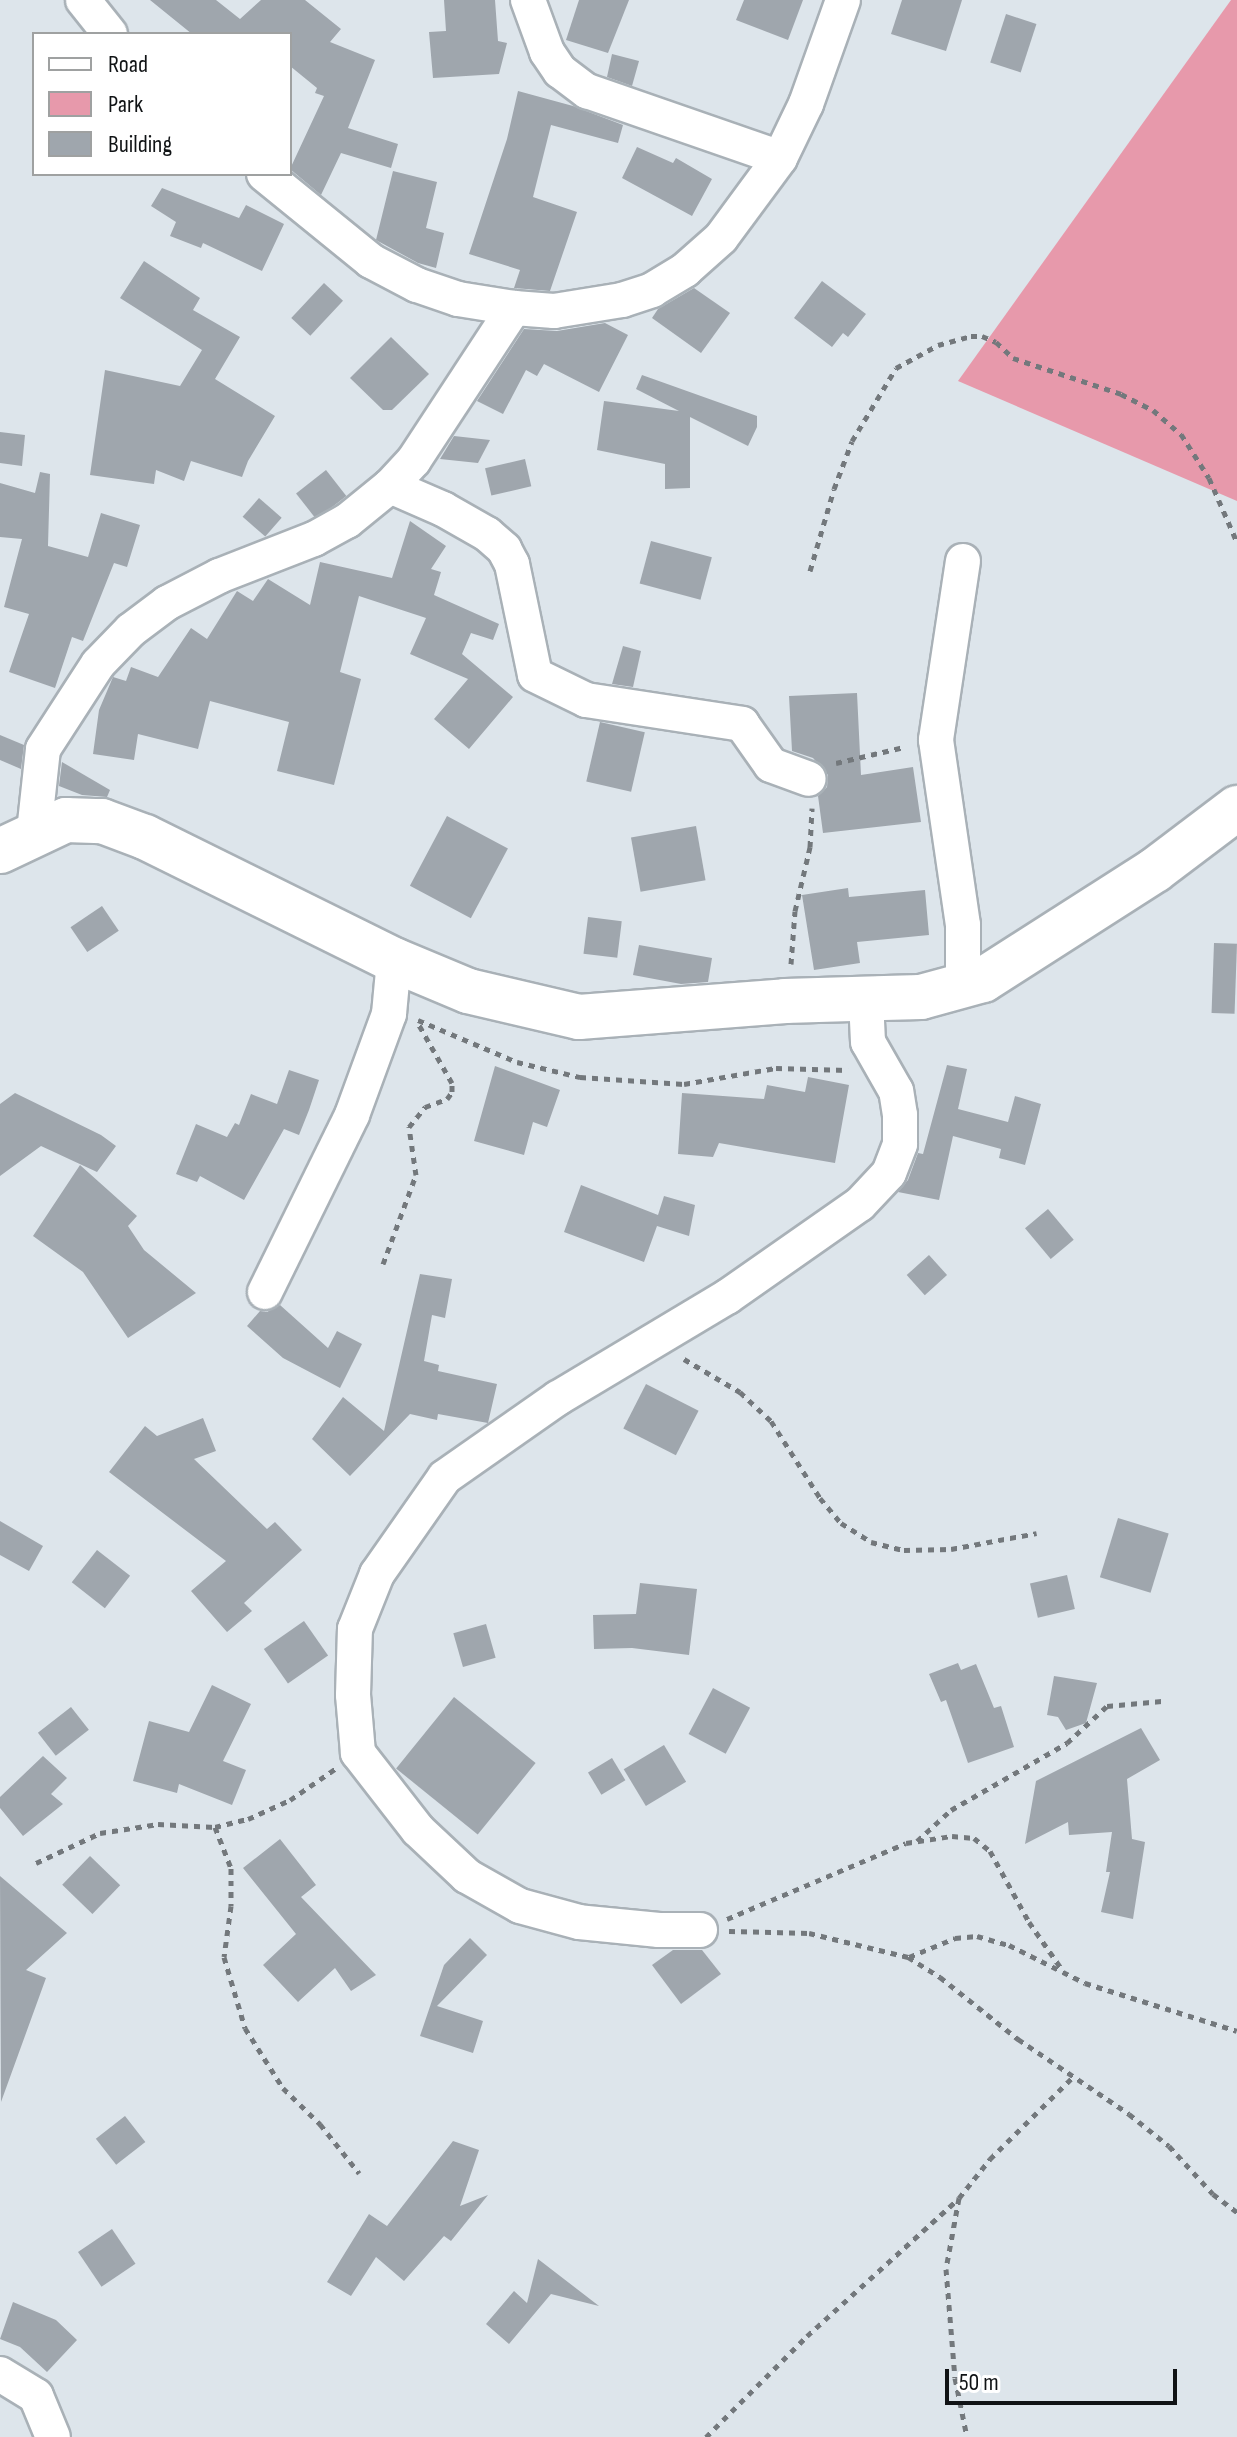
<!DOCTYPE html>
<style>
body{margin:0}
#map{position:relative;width:1237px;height:2437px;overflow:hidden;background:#dde5eb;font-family:"Sofia Sans Condensed",sans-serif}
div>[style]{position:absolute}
.green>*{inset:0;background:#e799ab}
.building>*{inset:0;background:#9fa6ad;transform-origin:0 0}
.path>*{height:5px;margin-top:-2.5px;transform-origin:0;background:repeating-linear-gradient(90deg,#73787c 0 6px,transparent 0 12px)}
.roads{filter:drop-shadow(2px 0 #a9b1b7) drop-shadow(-2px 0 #a9b1b7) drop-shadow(0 2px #a9b1b7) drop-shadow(0 -2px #a9b1b7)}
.minor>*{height:34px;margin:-17px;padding:0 17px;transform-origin:17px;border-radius:17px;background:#fff}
.secondary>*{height:44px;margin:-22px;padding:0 22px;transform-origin:22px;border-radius:22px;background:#fff}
span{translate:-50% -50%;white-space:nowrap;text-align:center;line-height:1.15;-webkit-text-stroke:6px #fff;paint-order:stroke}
.legend{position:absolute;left:32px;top:32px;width:260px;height:144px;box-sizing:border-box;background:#fff;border:2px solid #9fa1a1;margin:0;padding:10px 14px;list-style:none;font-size:24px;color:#101315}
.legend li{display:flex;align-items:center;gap:16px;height:40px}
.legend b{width:40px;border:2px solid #9fa1a1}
.scale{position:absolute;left:945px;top:2369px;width:232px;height:36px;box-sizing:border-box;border:4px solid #101315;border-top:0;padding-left:10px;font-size:24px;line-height:28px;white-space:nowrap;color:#101315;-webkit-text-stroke:6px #fff;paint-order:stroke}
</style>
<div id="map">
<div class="green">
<i style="clip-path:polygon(1231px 0,1237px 0,1237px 501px,958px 381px)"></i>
</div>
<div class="building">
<i style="clip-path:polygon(150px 0,216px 0,240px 19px,261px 0,305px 0,341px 29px,330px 42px,375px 60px,348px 128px,398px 144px,391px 168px,341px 153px,321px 195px,290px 169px,324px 96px,315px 93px,317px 88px,290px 66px,290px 34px,192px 34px)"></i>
<i style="clip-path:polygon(444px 0,495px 0,498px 41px,507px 43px,499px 74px,433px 78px,429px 32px,446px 31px)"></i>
<i style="clip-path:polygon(579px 0,629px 0,608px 53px,566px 40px)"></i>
<i style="clip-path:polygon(744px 0,803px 0,788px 40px,736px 20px)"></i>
<i style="clip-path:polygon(902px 0,962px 0,946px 51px,891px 34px)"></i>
<i style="left:1006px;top:14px;width:32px;height:51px;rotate:18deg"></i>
<i style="clip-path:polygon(612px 54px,639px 61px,632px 86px,607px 77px)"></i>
<i style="clip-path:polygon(518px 91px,573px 106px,623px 125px,618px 143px,551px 125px,533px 197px,577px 212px,550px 291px,514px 288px,520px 270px,469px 254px,507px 139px)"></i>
<i style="clip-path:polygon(637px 147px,673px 163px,676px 158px,712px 179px,692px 216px,622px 178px)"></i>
<i style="clip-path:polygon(393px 171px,437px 182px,426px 228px,444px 233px,436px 268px,418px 263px,376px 240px)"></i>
<i style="clip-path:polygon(162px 188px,239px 218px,246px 205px,284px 224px,262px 271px,203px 243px,201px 248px,170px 236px,176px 222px,151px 206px)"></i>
<i style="clip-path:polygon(144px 261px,200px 298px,193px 310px,240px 337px,215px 379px,275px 416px,248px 461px,242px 477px,191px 461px,184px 481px,156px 470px,154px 484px,90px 475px,105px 370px,180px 386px,202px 350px,120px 298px)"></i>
<i style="clip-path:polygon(822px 281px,866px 314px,848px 337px,843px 333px,832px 347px,794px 318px)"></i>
<i style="left:324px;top:283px;width:26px;height:48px;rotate:43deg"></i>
<i style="clip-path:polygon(694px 288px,730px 313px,701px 353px,652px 318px,658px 309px)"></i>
<i style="clip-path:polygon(605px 323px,628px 335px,599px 392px,544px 364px,537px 376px,526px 370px,503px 414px,477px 401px,524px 329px,557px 331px)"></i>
<i style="clip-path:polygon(391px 337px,429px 374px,392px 410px,383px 410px,350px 378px)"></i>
<i style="clip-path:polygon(642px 375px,757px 416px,757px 427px,748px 446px,690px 417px,690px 488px,665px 489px,665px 464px,597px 450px,604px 401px,679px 411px,636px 389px)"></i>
<i style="clip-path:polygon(0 432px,25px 435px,22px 466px,0 463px)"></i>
<i style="clip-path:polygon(454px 436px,490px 440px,478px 463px,440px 459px)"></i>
<i style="left:525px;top:459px;width:28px;height:41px;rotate:77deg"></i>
<i style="left:326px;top:470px;width:33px;height:38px;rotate:52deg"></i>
<i style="clip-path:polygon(40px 472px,50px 474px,48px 546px,88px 557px,101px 513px,140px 525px,127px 567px,114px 563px,83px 641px,72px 637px,55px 688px,9px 672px,29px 614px,4px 607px,22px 539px,0 537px,0 483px,35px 493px)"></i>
<i style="left:259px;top:498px;width:30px;height:25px;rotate:41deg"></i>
<i style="clip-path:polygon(410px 521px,446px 546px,431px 569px,441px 572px,434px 595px,499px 624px,493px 640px,471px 633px,462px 654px,513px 697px,469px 749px,434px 719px,468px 679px,410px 654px,426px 618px,359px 596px,340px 672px,361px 679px,334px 785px,277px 771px,289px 722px,210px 701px,198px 749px,138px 734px,134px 760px,93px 754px,99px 710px,113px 677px,126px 681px,131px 667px,158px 677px,191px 628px,207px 639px,237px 591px,253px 601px,268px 579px,310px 605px,320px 562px,392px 578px)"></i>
<i style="left:651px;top:541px;width:63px;height:44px;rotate:15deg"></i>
<i style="clip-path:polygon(623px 646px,641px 651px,633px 687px,612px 684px)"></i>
<i style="clip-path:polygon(857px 693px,861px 775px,913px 767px,921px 822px,823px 833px,818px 796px,827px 787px,828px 775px,813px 758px,792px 751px,789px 696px)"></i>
<i style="left:600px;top:722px;width:46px;height:61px;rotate:13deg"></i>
<i style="clip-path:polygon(0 735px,24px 745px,21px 769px,0 760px)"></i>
<i style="clip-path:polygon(62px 762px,110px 790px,107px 797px,82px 795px,59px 786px)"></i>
<i style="left:447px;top:816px;width:69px;height:79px;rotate:28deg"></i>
<i style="left:696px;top:826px;width:55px;height:66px;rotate:80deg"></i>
<i style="clip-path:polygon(848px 888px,849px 897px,925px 890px,929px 935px,857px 942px,860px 963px,814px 970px,802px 895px)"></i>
<i style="left:102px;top:906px;width:30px;height:38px;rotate:56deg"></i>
<i style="left:588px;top:917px;width:34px;height:37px;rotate:7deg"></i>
<i style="left:1214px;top:943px;width:23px;height:70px;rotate:2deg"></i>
<i style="clip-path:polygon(639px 945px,712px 958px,708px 982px,681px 984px,633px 975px)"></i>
<i style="clip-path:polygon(947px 1065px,967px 1069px,958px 1109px,1008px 1122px,1015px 1096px,1041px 1104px,1025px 1165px,999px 1158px,1001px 1149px,953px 1136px,939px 1200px,898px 1192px,908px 1180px,918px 1153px,923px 1154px)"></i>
<i style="clip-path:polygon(495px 1066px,560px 1090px,547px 1127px,533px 1122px,524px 1155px,474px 1141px)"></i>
<i style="clip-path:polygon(289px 1070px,319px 1080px,309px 1110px,299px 1135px,284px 1129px,244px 1200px,200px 1176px,197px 1182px,176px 1174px,196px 1124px,227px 1137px,235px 1123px,239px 1125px,251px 1094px,277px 1104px)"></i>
<i style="clip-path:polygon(808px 1077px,849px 1085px,835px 1163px,719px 1143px,713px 1157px,678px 1154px,682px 1093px,764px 1099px,767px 1085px,805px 1092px)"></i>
<i style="clip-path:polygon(15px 1093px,101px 1135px,116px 1146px,97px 1172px,41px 1146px,0 1176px,0 1104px)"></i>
<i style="clip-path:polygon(80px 1165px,137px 1216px,128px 1226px,144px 1250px,196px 1293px,128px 1338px,83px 1272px,33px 1236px)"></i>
<i style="clip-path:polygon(581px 1185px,658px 1215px,664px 1196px,695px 1205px,689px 1236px,657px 1226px,644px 1262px,564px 1232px)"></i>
<i style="left:1048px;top:1209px;width:40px;height:30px;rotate:50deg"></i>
<i style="left:929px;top:1255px;width:27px;height:30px;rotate:48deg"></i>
<i style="clip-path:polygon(420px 1274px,452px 1279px,445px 1318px,432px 1315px,424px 1361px,439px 1365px,438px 1371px,497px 1384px,488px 1423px,438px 1414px,437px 1420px,410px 1414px,350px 1476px,312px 1439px,343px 1397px,384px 1431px)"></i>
<i style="clip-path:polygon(280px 1305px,328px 1348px,337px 1331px,362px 1344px,340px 1388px,283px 1358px,247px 1326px,260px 1311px,267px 1312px)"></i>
<i style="left:646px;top:1384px;width:59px;height:50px;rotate:27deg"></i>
<i style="clip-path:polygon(203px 1418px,216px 1451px,194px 1459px,267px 1529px,275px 1522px,302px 1550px,244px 1603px,252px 1611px,227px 1632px,191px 1591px,226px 1561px,109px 1472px,145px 1426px,157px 1436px)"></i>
<i style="left:1118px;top:1518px;width:53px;height:62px;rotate:17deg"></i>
<i style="clip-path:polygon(0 1521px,43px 1546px,29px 1571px,0 1555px)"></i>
<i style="left:97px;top:1550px;width:42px;height:41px;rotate:38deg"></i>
<i style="left:1067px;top:1575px;width:35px;height:38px;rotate:77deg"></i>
<i style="clip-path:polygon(640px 1583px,697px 1589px,689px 1655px,632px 1648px,594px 1649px,593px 1615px,636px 1614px)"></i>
<i style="left:304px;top:1621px;width:42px;height:49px;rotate:55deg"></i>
<i style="left:486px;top:1624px;width:35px;height:34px;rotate:74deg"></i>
<i style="clip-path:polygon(958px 1663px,961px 1670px,976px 1664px,994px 1708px,1001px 1706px,1014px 1747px,968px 1763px,946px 1700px,941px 1702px,929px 1674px)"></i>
<i style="clip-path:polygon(1054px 1676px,1097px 1683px,1086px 1723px,1066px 1730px,1058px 1717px,1047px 1715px)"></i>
<i style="clip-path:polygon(212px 1685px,251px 1704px,223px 1761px,246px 1770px,232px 1805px,179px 1784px,177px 1793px,133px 1781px,149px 1721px,189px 1732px)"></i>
<i style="left:713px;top:1688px;width:42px;height:52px;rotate:28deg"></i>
<i style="left:454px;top:1697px;width:105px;height:92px;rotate:39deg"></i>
<i style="left:71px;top:1707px;width:29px;height:42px;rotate:52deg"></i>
<i style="clip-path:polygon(1141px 1728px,1160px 1760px,1127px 1779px,1132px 1839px,1145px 1842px,1133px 1919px,1101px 1912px,1110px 1872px,1106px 1872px,1112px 1832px,1069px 1835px,1068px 1822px,1025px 1844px,1036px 1781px)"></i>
<i style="left:664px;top:1745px;width:43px;height:47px;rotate:59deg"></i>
<i style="clip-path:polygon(43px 1756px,67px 1778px,51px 1794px,63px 1804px,23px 1836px,0 1808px,0 1797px)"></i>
<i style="left:612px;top:1758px;width:26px;height:28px;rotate:59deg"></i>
<i style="clip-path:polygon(280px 1839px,316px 1885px,301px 1897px,376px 1975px,351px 1991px,335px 1968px,298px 2002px,263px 1965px,296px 1934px,243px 1868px)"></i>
<i style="left:90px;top:1856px;width:42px;height:40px;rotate:44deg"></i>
<i style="clip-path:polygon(0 1876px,67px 1933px,26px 1970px,46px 1978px,1px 2102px)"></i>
<i style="clip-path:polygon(470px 1938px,487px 1955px,437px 2006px,483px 2021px,473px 2053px,420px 2036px,444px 1965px)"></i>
<i style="clip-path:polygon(673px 1950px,702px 1950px,721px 1974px,681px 2004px,652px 1965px)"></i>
<i style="left:125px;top:2116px;width:33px;height:37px;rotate:52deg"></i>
<i style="clip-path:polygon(453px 2141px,479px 2150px,460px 2206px,488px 2195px,451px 2241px,444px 2236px,404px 2281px,376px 2257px,351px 2296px,327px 2282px,369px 2214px,387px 2226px)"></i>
<i style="left:112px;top:2229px;width:42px;height:41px;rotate:56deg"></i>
<i style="clip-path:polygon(538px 2259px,599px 2306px,551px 2294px,509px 2344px,486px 2324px,514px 2291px,527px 2303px)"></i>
<i style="clip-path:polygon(13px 2302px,56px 2320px,77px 2340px,47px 2372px,20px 2347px,0 2339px)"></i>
</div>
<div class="path">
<i style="left:810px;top:571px;width:85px;rotate:-73.7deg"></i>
<i style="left:834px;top:489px;width:51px;rotate:-69.4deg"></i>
<i style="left:852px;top:441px;width:85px;rotate:-58.9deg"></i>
<i style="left:896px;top:368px;width:48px;rotate:-28.7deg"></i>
<i style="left:938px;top:345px;width:34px;rotate:-15deg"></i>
<i style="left:971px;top:336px;width:11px"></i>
<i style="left:982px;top:336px;width:15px;rotate:23deg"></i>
<i style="left:996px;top:342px;width:23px;rotate:43deg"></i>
<i style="left:1013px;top:358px;width:114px;rotate:18.4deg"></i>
<i style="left:1121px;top:394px;width:36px;rotate:27deg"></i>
<i style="left:1153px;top:410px;width:37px;rotate:41deg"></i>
<i style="left:1181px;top:434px;width:52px;rotate:57.5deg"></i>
<i style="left:1209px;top:478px;width:70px;rotate:66.4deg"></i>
<i style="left:836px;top:763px;width:70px;rotate:-13.2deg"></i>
<i style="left:791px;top:964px;width:53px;rotate:-85.7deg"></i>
<i style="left:795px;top:911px;width:66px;rotate:-76.8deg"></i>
<i style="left:810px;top:847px;width:39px;rotate:-87deg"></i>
<i style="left:418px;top:1020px;width:108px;rotate:23deg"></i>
<i style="left:517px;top:1062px;width:65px;rotate:13.4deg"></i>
<i style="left:580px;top:1077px;width:104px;rotate:3.9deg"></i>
<i style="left:684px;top:1084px;width:93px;rotate:-9.9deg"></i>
<i style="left:776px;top:1068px;width:72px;rotate:1.6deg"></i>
<i style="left:383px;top:1264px;width:95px;rotate:-69.7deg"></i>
<i style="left:416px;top:1175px;width:49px;rotate:-98.3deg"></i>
<i style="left:409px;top:1127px;width:26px;rotate:-51deg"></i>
<i style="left:425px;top:1107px;width:23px;rotate:-20deg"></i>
<i style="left:447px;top:1099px;width:9px;rotate:-54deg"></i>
<i style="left:452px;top:1092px;width:9px;rotate:-90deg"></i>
<i style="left:452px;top:1083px;width:67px;rotate:-119.6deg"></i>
<i style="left:684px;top:1359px;width:65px;rotate:30.5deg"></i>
<i style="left:740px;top:1392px;width:42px;rotate:43.1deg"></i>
<i style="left:771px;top:1421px;width:91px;rotate:57.5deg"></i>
<i style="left:820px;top:1498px;width:33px;rotate:50deg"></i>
<i style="left:841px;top:1523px;width:36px;rotate:32deg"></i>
<i style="left:871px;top:1542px;width:34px;rotate:14deg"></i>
<i style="left:904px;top:1550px;width:47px;rotate:-1.2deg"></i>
<i style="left:951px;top:1549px;width:87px;rotate:-10.5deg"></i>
<i style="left:215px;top:1827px;width:44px;rotate:68.7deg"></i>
<i style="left:231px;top:1868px;width:38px;rotate:90deg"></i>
<i style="left:231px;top:1906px;width:51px;rotate:97.8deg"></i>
<i style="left:224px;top:1957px;width:74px;rotate:73.5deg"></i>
<i style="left:245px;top:2028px;width:71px;rotate:57.7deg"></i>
<i style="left:283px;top:2088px;width:52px;rotate:44.2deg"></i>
<i style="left:320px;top:2124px;width:63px;rotate:51.5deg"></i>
<i style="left:917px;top:1841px;width:46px;rotate:-42.4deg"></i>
<i style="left:951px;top:1810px;width:134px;rotate:-30deg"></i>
<i style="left:1067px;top:1743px;width:54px;rotate:-42.8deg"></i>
<i style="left:1107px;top:1706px;width:55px;rotate:-5.2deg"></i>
<i style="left:36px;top:1863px;width:71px;rotate:-25.1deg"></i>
<i style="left:100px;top:1833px;width:59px;rotate:-8.8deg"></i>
<i style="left:158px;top:1824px;width:57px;rotate:3deg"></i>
<i style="left:215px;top:1827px;width:34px;rotate:-14deg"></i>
<i style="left:248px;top:1819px;width:46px;rotate:-24.3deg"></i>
<i style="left:290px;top:1800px;width:55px;rotate:-34.6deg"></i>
<i style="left:727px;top:1919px;width:194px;rotate:-23deg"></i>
<i style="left:906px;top:1843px;width:47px;rotate:-8.7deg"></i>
<i style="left:952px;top:1836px;width:22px;rotate:5deg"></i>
<i style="left:974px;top:1838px;width:21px;rotate:39deg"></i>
<i style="left:990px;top:1851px;width:81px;rotate:61.2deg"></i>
<i style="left:1029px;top:1922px;width:60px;rotate:55.2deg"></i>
<i style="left:729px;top:1931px;width:80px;rotate:1.4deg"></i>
<i style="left:809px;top:1933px;width:102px;rotate:13.6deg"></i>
<i style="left:908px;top:1957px;width:38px;rotate:32deg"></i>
<i style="left:940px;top:1977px;width:100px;rotate:38.5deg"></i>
<i style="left:1018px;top:2039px;width:134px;rotate:34deg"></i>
<i style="left:1129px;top:2114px;width:51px;rotate:38.7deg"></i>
<i style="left:1169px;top:2146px;width:65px;rotate:47.5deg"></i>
<i style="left:1213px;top:2194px;width:30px;rotate:37deg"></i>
<i style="left:909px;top:1957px;width:50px;rotate:-22.4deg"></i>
<i style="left:955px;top:1938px;width:22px;rotate:-5deg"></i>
<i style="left:977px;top:1936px;width:33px;rotate:16deg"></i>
<i style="left:1009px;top:1945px;width:85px;rotate:26.6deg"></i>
<i style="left:1085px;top:1983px;width:159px;rotate:17.5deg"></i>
<i style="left:959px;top:2198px;width:72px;rotate:100.4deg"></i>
<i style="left:946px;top:2269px;width:109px;rotate:85.3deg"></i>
<i style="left:955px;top:2378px;width:60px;rotate:78.5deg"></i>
<i style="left:706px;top:2437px;width:143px;rotate:-45deg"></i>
<i style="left:807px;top:2336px;width:205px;rotate:-42.2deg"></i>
<i style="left:959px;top:2198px;width:50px;rotate:-51.5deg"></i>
<i style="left:990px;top:2159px;width:117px;rotate:-44.7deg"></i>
</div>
<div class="roads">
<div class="minor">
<i style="left:83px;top:0;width:43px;rotate:51.5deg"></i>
<i style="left:528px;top:0;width:55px;rotate:69.9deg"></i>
<i style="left:547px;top:52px;width:23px;rotate:56deg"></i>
<i style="left:560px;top:71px;width:34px;rotate:37deg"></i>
<i style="left:587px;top:91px;width:204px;rotate:19.1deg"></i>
<i style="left:264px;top:174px;width:138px;rotate:39.1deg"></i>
<i style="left:371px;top:261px;width:52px;rotate:27.6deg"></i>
<i style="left:417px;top:285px;width:43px;rotate:18.9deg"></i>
<i style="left:458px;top:299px;width:57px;rotate:9.1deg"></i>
<i style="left:514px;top:308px;width:40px;rotate:4.3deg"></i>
<i style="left:554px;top:311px;width:69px;rotate:-9.2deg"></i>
<i style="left:622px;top:300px;width:32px;rotate:-18deg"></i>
<i style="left:652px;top:290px;width:39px;rotate:-31deg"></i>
<i style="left:685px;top:270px;width:48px;rotate:-41.6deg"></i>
<i style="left:721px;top:238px;width:99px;rotate:-53.6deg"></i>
<i style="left:780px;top:158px;width:60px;rotate:-64.3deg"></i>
<i style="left:806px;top:104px;width:110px;rotate:-70.4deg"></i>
<i style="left:390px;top:486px;width:58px;rotate:23.5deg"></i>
<i style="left:443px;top:509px;width:51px;rotate:29.6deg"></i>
<i style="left:487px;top:534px;width:23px;rotate:41deg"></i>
<i style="left:504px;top:549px;width:17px;rotate:62deg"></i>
<i style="left:512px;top:564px;width:113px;rotate:78.3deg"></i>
<i style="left:535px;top:675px;width:57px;rotate:26.1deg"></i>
<i style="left:586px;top:700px;width:158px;rotate:8.7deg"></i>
<i style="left:742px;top:724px;width:50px;rotate:54.7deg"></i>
<i style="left:771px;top:765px;width:40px;rotate:20.2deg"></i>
<i style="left:963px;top:561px;width:181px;rotate:98.6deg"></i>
<i style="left:936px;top:740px;width:187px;rotate:81.7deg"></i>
<i style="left:963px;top:925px;width:60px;rotate:90deg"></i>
<i style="left:34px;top:832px;width:83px;rotate:-83.8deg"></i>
<i style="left:43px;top:749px;width:101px;rotate:-57.1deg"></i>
<i style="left:98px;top:664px;width:47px;rotate:-45.9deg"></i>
<i style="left:131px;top:630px;width:45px;rotate:-36.9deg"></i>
<i style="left:167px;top:603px;width:59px;rotate:-27.4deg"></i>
<i style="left:219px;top:576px;width:102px;rotate:-21.3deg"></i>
<i style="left:314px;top:539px;width:38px;rotate:-29deg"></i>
<i style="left:347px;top:521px;width:55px;rotate:-39.1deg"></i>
<i style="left:390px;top:486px;width:35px;rotate:-47deg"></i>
<i style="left:414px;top:460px;width:182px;rotate:-56.7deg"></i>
<i style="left:265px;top:1292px;width:197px;rotate:-63.8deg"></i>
<i style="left:352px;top:1115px;width:108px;rotate:-69.9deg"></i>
<i style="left:389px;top:1014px;width:54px;rotate:-84.7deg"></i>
<i style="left:700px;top:1930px;width:41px;rotate:180deg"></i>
<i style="left:659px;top:1930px;width:80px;rotate:-174.3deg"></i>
<i style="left:579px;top:1922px;width:61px;rotate:-164.8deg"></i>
<i style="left:520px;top:1906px;width:61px;rotate:-150.5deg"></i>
<i style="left:467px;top:1876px;width:67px;rotate:-136.8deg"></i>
<i style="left:418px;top:1830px;width:98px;rotate:-127.9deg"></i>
<i style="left:358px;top:1753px;width:58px;rotate:-94.9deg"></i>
<i style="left:353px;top:1695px;width:66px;rotate:-88.3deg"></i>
<i style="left:355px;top:1629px;width:59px;rotate:-68.2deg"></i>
<i style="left:377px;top:1574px;width:118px;rotate:-55deg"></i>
<i style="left:445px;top:1477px;width:138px;rotate:-35deg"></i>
<i style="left:558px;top:1398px;width:197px;rotate:-30.9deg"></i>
<i style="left:727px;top:1297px;width:162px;rotate:-35deg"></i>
<i style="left:860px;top:1204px;width:42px;rotate:-46.9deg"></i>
<i style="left:889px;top:1173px;width:31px;rotate:-69deg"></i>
<i style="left:900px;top:1144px;width:29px;rotate:-90deg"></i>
<i style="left:900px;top:1115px;width:24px;rotate:-99deg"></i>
<i style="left:896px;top:1091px;width:56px;rotate:-119.7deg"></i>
<i style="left:868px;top:1042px;width:43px;rotate:-92.7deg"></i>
<i style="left:0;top:2374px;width:42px;rotate:31.4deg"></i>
<i style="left:36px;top:2396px;width:44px;rotate:67.5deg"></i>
</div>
<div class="secondary">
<i style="left:0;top:851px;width:73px;rotate:-25.2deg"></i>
<i style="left:66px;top:820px;width:36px;rotate:2deg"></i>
<i style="left:102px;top:821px;width:46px;rotate:20.4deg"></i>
<i style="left:145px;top:837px;width:278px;rotate:26.3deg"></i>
<i style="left:394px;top:960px;width:80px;rotate:22.7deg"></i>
<i style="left:468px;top:991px;width:114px;rotate:13.2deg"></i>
<i style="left:579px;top:1017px;width:207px;rotate:-4.4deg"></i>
<i style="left:785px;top:1001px;width:136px;rotate:-1.7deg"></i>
<i style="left:921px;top:997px;width:64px;rotate:-15.3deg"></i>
<i style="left:983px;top:980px;width:204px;rotate:-32.6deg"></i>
<i style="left:1155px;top:870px;width:103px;rotate:-37.1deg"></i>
</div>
</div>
<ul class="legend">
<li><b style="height:10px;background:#fff"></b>Road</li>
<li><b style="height:22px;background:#e799ab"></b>Park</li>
<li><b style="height:22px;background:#9fa6ad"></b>Building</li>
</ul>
<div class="scale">50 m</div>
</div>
